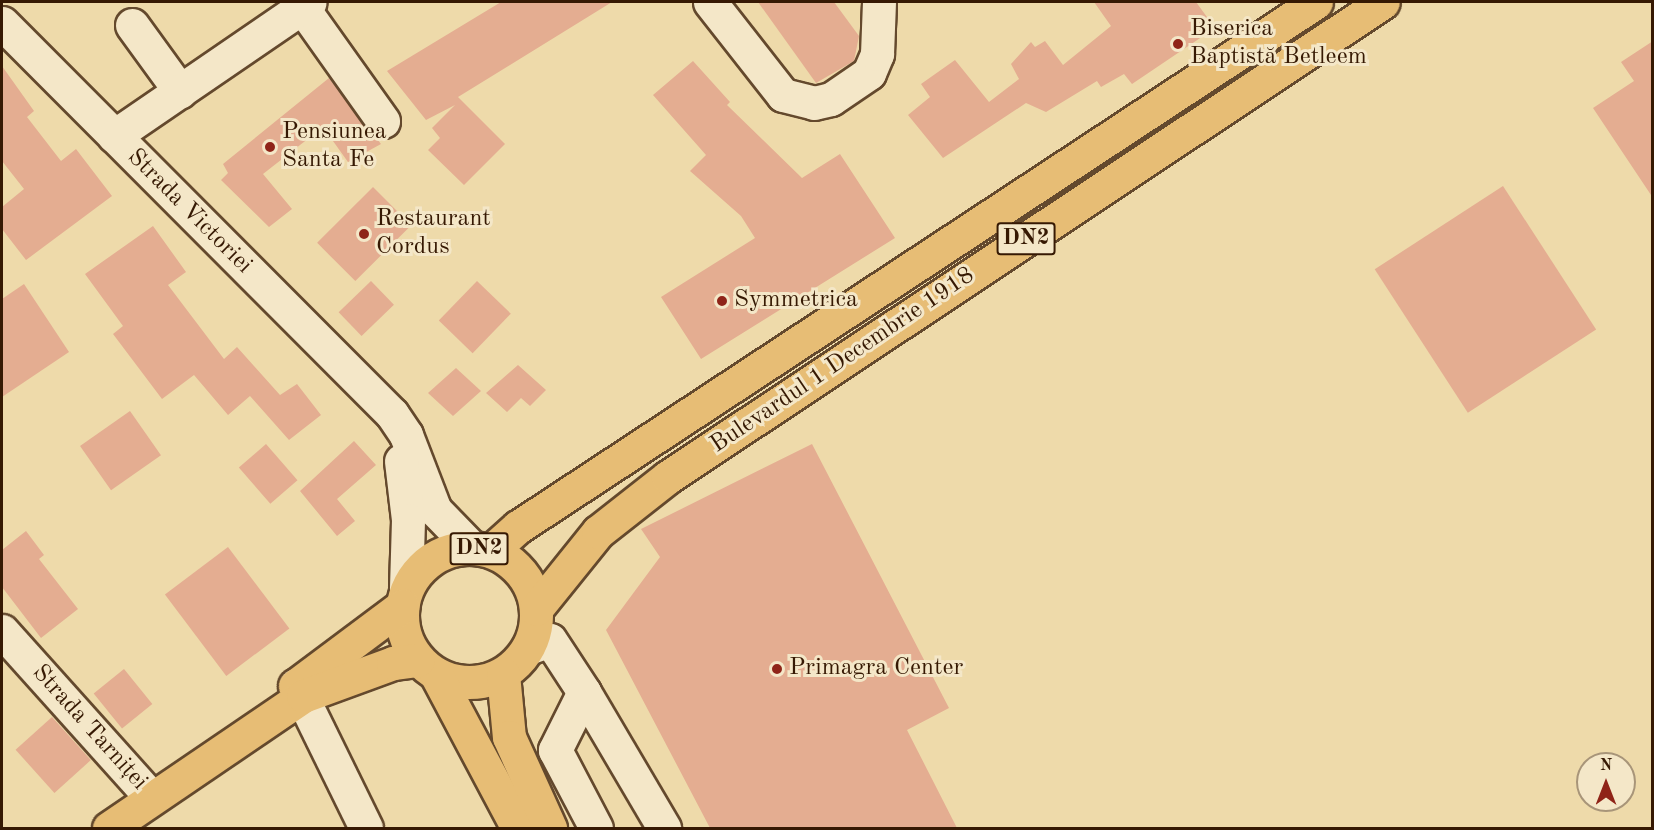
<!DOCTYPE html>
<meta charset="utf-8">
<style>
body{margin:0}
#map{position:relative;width:1654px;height:830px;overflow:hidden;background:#eedaaa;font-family:"Old Standard TT",serif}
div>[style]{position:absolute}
.building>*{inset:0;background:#e4ad91;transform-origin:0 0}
.roads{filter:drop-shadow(2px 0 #64492d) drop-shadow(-2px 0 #64492d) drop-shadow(0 2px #64492d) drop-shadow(0 -2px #64492d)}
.minor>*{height:33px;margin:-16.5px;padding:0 16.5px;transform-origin:16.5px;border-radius:16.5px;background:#f4e7c8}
.major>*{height:33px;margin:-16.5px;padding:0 16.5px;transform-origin:16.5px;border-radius:16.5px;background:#e7bd75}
.major>.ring{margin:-16.5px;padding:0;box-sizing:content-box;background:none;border:33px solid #e7bd75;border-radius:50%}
.dots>*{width:16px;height:16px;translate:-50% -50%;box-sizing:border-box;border:3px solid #f4e7c8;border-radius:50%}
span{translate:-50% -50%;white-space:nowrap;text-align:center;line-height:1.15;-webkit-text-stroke:6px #f4e7c8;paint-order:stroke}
.shield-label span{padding:2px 4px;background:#f4e7c8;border:2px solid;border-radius:4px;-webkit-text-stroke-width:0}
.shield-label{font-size:22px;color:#361903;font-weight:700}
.poi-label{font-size:24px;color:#361903}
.left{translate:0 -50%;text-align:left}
.street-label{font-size:24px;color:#361903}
.frame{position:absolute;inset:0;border:3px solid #361903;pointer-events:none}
.north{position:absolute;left:1576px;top:752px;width:60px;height:60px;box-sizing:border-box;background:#f4e7c8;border:2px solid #a89579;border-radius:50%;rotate:0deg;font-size:16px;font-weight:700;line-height:24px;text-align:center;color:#361903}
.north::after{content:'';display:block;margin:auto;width:21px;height:27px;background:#8f2418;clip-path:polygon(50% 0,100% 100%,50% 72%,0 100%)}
</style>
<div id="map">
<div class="building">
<i style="clip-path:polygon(501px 2px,612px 2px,458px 97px,505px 144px,464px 185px,428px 150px,440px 138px,432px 128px,455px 105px,426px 120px,387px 71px)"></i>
<i style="clip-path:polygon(758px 2px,834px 2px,859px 36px,854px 61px,816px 83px)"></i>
<i style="clip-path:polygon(1094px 2px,1196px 2px,1215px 28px,1132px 84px,1124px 74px,1101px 87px,1097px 81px,1046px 112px,1026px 103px,943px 158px,908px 115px,930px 97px,921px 84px,955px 60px,989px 102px,1019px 79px,1011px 64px,1031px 42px,1035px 47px,1045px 41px,1063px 65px,1111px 26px)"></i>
<i style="clip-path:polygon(1653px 41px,1653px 198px,1593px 108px,1634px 81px,1621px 62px)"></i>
<i style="clip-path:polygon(693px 61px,730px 102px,727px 105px,802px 178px,840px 154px,895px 238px,701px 359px,661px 297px,755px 238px,741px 216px,690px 171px,706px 155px,653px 95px)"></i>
<i style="clip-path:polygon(2px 66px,34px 111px,27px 117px,61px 161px,76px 149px,112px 196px,26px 260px,2px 229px,2px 207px,24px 189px,2px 161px)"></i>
<i style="clip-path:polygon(329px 78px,381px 144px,348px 162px,323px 127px,263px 174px,292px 209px,269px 227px,221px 180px,228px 173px,223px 164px)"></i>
<i style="left:1503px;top:186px;width:171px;height:153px;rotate:57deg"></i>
<i style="left:373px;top:187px;width:54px;height:79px;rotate:45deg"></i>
<i style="clip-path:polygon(153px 226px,186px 272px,168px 285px,224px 359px,237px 347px,280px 395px,297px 384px,321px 415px,289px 440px,250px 396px,228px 415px,194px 375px,162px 399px,113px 334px,123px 326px,85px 274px)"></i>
<i style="left:371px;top:281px;width:33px;height:45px;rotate:46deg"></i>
<i style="left:477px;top:281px;width:47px;height:55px;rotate:44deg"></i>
<i style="clip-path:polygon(24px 284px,69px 352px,2px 397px,2px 299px)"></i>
<i style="clip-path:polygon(518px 365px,546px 390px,530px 406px,521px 398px,507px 412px,486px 393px)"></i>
<i style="clip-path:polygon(456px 368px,481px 391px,453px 416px,428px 393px)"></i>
<i style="left:130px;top:411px;width:54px;height:61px;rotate:55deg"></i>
<i style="clip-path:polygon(354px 441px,376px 465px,337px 499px,355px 521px,337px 536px,300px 491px)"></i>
<i style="left:266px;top:444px;width:48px;height:36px;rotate:49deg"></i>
<i style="clip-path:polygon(812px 444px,949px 708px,907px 730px,957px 828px,710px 828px,606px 630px,660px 557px,641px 529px)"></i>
<i style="clip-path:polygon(26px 531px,44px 555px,39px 559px,78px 609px,41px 638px,2px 587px,2px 550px)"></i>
<i style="left:228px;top:547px;width:102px;height:79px;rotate:53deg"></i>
<i style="left:124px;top:669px;width:45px;height:39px;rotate:51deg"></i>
<i style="left:52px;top:717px;width:58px;height:49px;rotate:48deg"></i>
</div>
<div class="roads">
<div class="minor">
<i style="left:710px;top:2px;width:118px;rotate:51.9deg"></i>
<i style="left:783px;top:95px;width:32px;rotate:14deg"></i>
<i style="left:814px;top:103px;width:17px;rotate:-13deg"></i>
<i style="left:831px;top:99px;width:46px;rotate:-34.4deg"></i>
<i style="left:869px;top:73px;width:21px;rotate:-67deg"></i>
<i style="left:877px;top:54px;width:52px;rotate:-87.8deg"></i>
<i style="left:302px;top:7px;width:140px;rotate:54.6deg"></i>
<i style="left:2px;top:23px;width:552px;rotate:45.07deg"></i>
<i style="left:392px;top:414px;width:25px;rotate:56deg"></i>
<i style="left:406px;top:435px;width:80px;rotate:68.9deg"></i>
<i style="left:435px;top:510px;width:53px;rotate:45.8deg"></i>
<i style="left:132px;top:25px;width:82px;rotate:54deg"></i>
<i style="left:114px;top:136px;width:237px;rotate:-34.4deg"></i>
<i style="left:401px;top:461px;width:59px;rotate:83.2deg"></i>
<i style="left:408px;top:520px;width:69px;rotate:91.7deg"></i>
<i style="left:2px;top:631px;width:224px;rotate:48.1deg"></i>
<i style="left:528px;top:648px;width:23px;rotate:-20deg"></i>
<i style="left:550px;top:640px;width:62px;rotate:56.8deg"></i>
<i style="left:584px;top:692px;width:65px;rotate:116.6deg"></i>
<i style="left:555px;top:750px;width:88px;rotate:62.3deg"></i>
<i style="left:296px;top:685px;width:159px;rotate:63.9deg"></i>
<i style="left:584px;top:692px;width:158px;rotate:59.5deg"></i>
</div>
<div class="major">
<i class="ring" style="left:402px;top:548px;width:101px;height:101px"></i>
<i style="left:491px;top:551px;width:36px;rotate:-42deg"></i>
<i style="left:518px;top:527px;width:955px;rotate:-33.34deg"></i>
<i style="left:536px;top:609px;width:99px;rotate:-51.2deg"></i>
<i style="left:598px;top:532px;width:89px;rotate:-38.2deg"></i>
<i style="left:668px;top:477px;width:858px;rotate:-33.6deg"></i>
<i style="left:436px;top:674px;width:174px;rotate:62deg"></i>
<i style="left:503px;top:674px;width:63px;rotate:84.6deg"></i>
<i style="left:509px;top:737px;width:100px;rotate:65.7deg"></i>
<i style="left:295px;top:686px;width:134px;rotate:-36.8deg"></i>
<i style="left:109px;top:828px;width:235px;rotate:-34.2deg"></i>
<i style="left:303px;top:696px;width:96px;rotate:-20.1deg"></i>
<i style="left:393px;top:663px;width:25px;rotate:-7deg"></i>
</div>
</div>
<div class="dots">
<i style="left:1178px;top:44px;background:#8f2418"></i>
<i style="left:270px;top:147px;background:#8f2418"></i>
<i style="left:364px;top:234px;background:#8f2418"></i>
<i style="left:722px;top:301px;background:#8f2418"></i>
<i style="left:777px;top:669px;background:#8f2418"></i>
</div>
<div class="shield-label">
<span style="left:1026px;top:239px">DN2</span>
<span style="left:479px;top:549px">DN2</span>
</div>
<div class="poi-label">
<span class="left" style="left:1190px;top:44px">Biserica<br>Baptistă Betleem</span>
<span class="left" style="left:282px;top:147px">Pensiunea<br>Santa Fe</span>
<span class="left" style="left:376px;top:234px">Restaurant<br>Cordus</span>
<span class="left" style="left:734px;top:301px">Symmetrica</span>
<span class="left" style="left:789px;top:669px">Primagra Center</span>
</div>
<div class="street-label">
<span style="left:189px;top:212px;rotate:45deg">Strada Victoriei</span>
<span style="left:843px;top:361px;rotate:-34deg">Bulevardul 1 Decembrie 1918</span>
<span style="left:89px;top:728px;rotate:48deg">Strada Tarniței</span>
</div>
<div class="frame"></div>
<div class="north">N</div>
</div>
